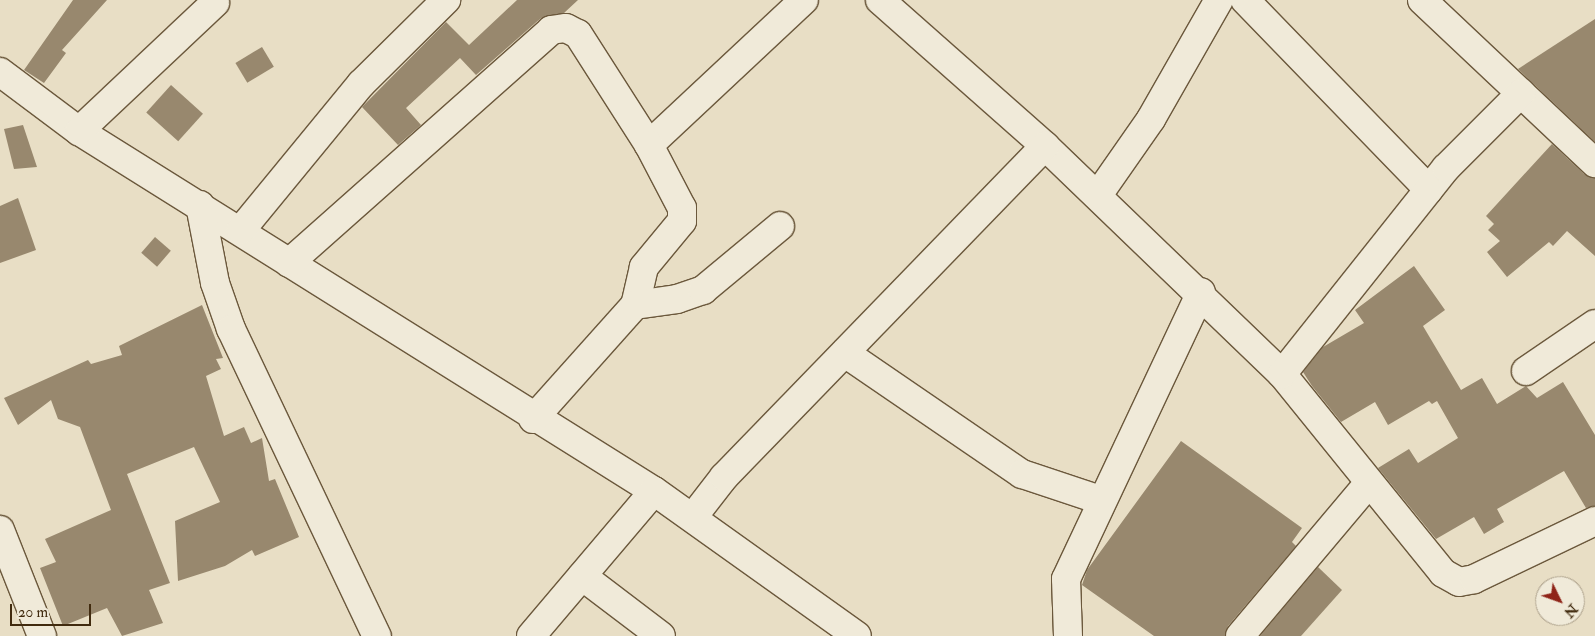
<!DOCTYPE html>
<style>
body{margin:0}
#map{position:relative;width:1595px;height:636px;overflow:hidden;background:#e8dec5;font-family:"IM FELL Double Pica",serif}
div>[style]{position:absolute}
.building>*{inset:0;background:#98886e;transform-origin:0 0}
.roads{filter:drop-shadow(1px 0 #6b583c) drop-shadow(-1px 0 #6b583c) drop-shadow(0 1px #6b583c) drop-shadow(0 -1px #6b583c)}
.minor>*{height:28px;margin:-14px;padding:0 14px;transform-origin:14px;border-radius:14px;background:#f0ead9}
span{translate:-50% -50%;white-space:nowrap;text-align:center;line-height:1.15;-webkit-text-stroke:4px #f0ead9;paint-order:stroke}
.north{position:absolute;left:1535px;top:576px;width:50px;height:50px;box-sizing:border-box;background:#f0ead9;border:1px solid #aa9e88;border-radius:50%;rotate:132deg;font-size:14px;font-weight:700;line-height:20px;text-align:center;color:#412b0f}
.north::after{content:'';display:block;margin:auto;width:18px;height:22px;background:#8f2418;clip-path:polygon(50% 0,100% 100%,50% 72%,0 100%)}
.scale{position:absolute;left:10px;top:604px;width:81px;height:22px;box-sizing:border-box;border:2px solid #412b0f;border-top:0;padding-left:6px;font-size:15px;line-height:18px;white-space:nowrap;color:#412b0f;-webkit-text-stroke:4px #f0ead9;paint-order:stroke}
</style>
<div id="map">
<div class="building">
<i style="clip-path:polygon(73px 0,107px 0,62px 50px,66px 53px,44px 83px,24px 70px)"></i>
<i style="clip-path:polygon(517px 0,578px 0,564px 13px,541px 18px,476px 75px,460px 58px,406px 108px,421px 125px,398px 145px,362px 107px,446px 22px,469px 45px)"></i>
<i style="clip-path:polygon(1595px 19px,1595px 142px,1518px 69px)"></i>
<i style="left:262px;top:47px;width:23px;height:31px;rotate:59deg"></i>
<i style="left:171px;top:85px;width:43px;height:37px;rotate:42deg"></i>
<i style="clip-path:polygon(23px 125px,37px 167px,14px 169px,4px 129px)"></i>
<i style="clip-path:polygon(1552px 144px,1584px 174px,1595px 178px,1595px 256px,1567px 231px,1553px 246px,1549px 242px,1507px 277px,1487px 252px,1500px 241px,1488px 230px,1494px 224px,1486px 216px)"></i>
<i style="clip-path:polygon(18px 198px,36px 250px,0 263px,0 206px)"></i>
<i style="left:155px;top:237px;width:21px;height:21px;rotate:41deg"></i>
<i style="clip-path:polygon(1414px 266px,1445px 310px,1423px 326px,1461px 390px,1482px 378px,1497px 404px,1526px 386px,1537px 398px,1563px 382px,1595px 435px,1595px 506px,1586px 508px,1564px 471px,1497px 509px,1504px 522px,1484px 534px,1474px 517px,1436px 539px,1378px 468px,1409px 449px,1418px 463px,1458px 438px,1437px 401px,1432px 404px,1429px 401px,1388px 425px,1375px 402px,1341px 422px,1312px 386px,1303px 372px,1323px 347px,1364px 323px,1355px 310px)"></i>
<i style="clip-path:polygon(202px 305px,223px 358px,216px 359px,221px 369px,206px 376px,224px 436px,244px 427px,251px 443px,262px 438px,269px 481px,275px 479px,299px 537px,255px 556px,252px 550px,225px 566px,178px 581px,175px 521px,220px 502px,194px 447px,127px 474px,170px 583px,149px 590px,163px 623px,122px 636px,107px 608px,63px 626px,40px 568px,56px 562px,45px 539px,111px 510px,80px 427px,58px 419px,51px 400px,18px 425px,4px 398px,88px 360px,91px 364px,122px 355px,119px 346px)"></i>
<i style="clip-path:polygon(1181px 441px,1302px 528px,1292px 542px,1296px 546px,1228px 626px,1225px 636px,1154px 636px,1082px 585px,1087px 570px)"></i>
<i style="clip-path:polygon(1318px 567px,1342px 590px,1301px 636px,1260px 636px)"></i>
</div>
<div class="roads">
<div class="minor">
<i style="left:880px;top:0;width:220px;rotate:41.5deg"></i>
<i style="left:1045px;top:146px;width:329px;rotate:43.9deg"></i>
<i style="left:1282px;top:374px;width:256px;rotate:51deg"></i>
<i style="left:1443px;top:573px;width:18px;rotate:29deg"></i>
<i style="left:1459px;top:582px;width:15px;rotate:-11deg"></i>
<i style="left:1474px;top:579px;width:134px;rotate:-25.6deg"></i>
<i style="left:1245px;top:0;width:264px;rotate:45.9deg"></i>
<i style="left:1422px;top:0;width:238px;rotate:43.3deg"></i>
<i style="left:0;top:72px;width:99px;rotate:36.8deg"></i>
<i style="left:79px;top:131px;width:678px;rotate:32.05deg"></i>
<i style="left:654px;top:491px;width:249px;rotate:35.5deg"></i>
<i style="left:79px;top:131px;width:187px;rotate:-43.3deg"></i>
<i style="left:649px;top:145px;width:212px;rotate:-43.1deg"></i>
<i style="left:1098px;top:195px;width:93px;rotate:-55.1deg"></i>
<i style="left:1151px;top:119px;width:137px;rotate:-60.3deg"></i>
<i style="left:200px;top:205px;width:79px;rotate:79.1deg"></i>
<i style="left:215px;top:283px;width:49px;rotate:70.8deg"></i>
<i style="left:231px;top:329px;width:340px;rotate:64.6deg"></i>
<i style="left:241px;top:230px;width:189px;rotate:-50.6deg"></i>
<i style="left:361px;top:84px;width:120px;rotate:-44.7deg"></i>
<i style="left:289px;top:263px;width:351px;rotate:-41.6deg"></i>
<i style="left:551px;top:30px;width:15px;rotate:-8deg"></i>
<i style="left:566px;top:28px;width:13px;rotate:27deg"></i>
<i style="left:578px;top:34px;width:132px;rotate:57.4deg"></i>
<i style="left:649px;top:145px;width:71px;rotate:62.4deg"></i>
<i style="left:682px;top:208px;width:13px;rotate:90deg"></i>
<i style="left:682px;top:221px;width:60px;rotate:129.6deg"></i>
<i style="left:644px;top:267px;width:39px;rotate:103deg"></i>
<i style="left:635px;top:305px;width:153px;rotate:131.8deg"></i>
<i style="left:635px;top:305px;width:42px;rotate:-8.1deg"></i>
<i style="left:677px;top:299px;width:28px;rotate:-19deg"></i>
<i style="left:703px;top:290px;width:100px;rotate:-39.7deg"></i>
<i style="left:845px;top:353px;width:214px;rotate:34.4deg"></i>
<i style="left:1022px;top:474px;width:82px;rotate:18.4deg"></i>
<i style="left:1526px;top:371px;width:83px;rotate:-34.3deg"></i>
<i style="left:1282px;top:374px;width:263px;rotate:-51.5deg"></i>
<i style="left:1446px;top:168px;width:106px;rotate:-45deg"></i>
<i style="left:693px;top:517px;width:51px;rotate:-52.2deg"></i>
<i style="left:724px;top:477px;width:461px;rotate:-45.9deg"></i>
<i style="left:0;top:530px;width:114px;rotate:68.4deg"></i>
<i style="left:582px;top:576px;width:99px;rotate:37.2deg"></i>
<i style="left:531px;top:636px;width:190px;rotate:-49.7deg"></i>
<i style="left:1068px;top:636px;width:57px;rotate:-92deg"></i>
<i style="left:1066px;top:579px;width:317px;rotate:-64.8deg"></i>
<i style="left:1240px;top:636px;width:200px;rotate:-49.9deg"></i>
</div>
</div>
<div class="north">N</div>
<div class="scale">20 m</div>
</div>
